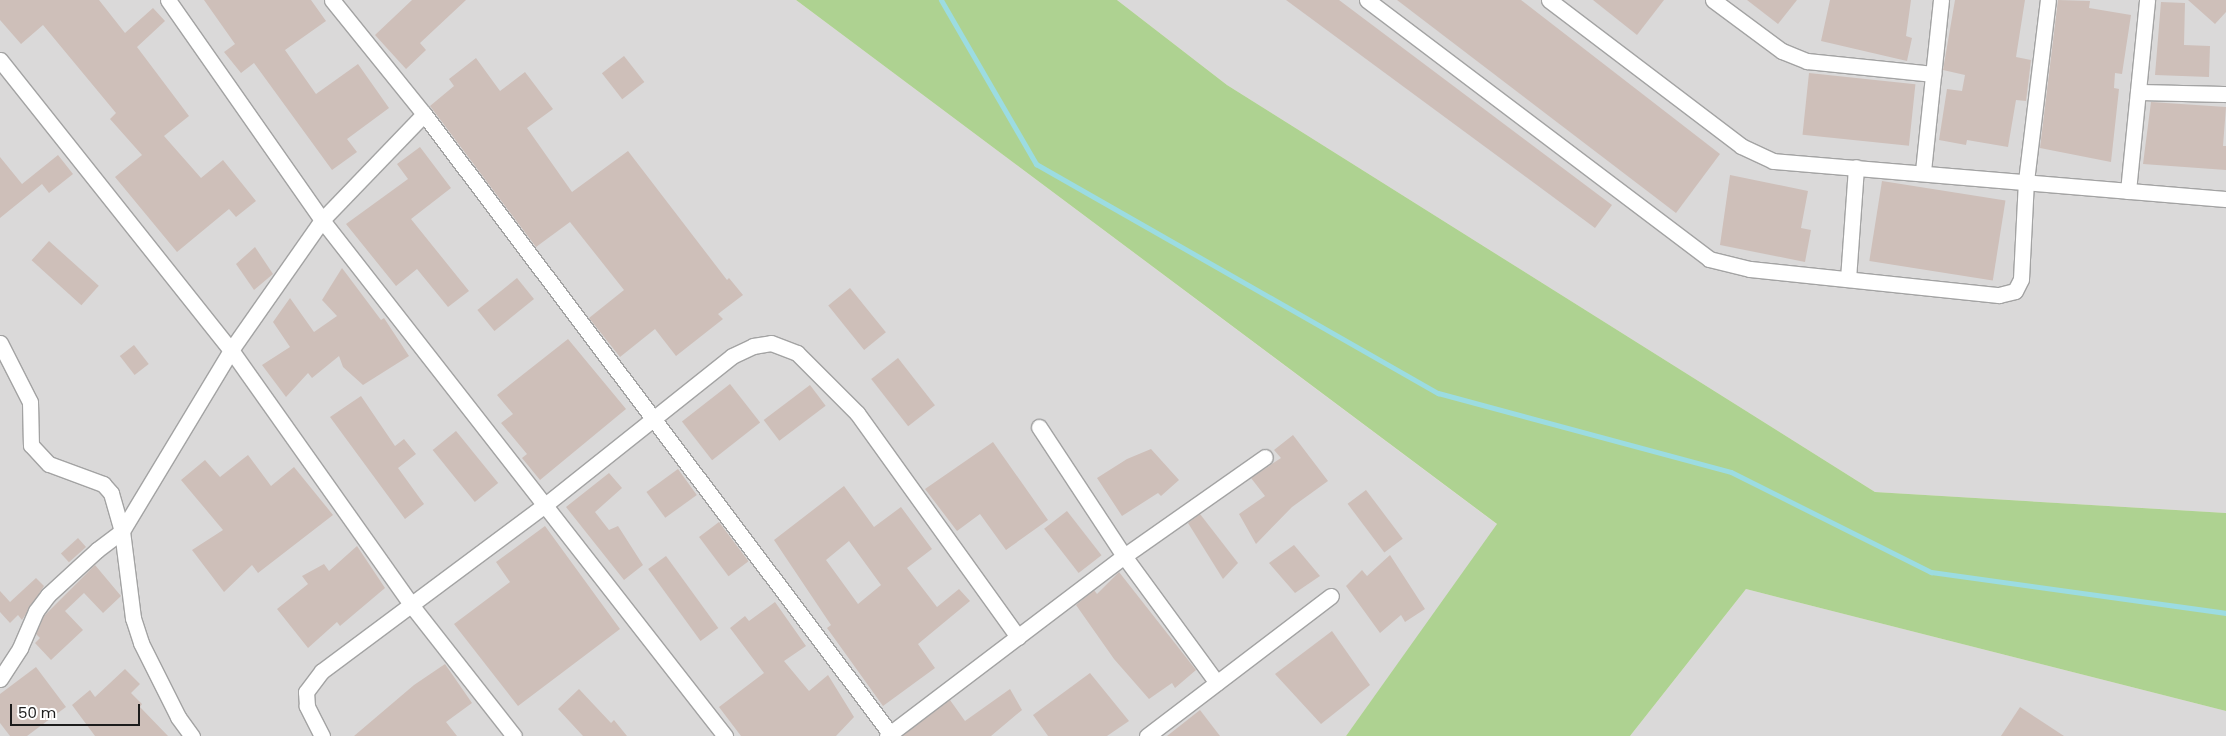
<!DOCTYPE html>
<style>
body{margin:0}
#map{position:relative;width:2226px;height:736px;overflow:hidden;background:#eee7e0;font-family:Poppins,sans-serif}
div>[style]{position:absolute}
.residential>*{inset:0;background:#dad9d9}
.forest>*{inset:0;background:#aed291}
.stream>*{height:5px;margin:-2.5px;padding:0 2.5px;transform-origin:2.5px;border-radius:2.5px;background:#9cdce1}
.building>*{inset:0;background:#cebfb9;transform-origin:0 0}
.roads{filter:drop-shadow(1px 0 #a3a3a3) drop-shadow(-1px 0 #a3a3a3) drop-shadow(0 1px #a3a3a3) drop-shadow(0 -1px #a3a3a3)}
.street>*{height:15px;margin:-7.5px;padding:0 7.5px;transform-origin:7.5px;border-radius:7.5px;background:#fff}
span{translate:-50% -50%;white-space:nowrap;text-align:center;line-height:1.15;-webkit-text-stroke:4.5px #fff;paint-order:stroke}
.scale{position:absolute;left:10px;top:704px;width:130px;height:22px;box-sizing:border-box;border:2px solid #1c1c1c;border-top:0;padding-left:6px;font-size:15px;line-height:18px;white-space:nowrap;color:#1c1c1c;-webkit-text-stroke:4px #fff;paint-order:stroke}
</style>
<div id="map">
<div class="residential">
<i style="clip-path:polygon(0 0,796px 0,1498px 525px,1346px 736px,0 736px)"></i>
<i style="clip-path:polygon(1117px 0,2226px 0,2226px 513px,1875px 492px,1227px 85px)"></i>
<i style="clip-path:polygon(1746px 589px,2226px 711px,2226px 736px,1630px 736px)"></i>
</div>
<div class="forest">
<i style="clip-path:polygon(796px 0,1117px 0,1227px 85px,1875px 492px,2226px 513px,2226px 711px,1746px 589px,1630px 736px,1346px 736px,1497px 524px)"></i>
</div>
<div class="stream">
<i style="left:941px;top:0;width:190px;rotate:59.9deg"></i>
<i style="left:1036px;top:164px;width:463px;rotate:29.7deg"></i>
<i style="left:1438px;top:393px;width:303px;rotate:15.1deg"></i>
<i style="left:1731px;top:472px;width:224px;rotate:26.6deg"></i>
<i style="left:1931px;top:572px;width:298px;rotate:7.9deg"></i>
</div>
<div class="building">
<i style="clip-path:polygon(0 0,99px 0,125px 33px,153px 8px,165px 21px,137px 47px,189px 116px,164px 136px,201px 178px,223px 160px,256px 201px,236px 217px,229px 209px,177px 252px,115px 177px,142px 155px,110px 119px,116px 113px,43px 25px,21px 44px,0 20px)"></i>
<i style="clip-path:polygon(204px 0,311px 0,326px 21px,285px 50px,316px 94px,358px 64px,389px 108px,347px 139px,357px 152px,332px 170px,254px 63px,241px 73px,224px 52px,235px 44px)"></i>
<i style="clip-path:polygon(412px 0,466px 0,420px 43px,426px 50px,406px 69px,375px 35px)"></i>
<i style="clip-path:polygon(1286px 0,1339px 0,1612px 205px,1595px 228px)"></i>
<i style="clip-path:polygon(1397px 0,1521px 0,1720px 154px,1676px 213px)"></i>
<i style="clip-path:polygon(1593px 0,1664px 0,1637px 35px)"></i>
<i style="clip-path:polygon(1747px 0,1797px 0,1778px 24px)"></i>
<i style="clip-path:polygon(1830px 0,1911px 0,1906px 36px,1912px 38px,1907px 61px,1821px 41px)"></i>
<i style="clip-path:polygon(1955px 0,2025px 0,2016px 57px,2031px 60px,2026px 101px,2016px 100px,2008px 147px,1967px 140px,1966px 145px,1939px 140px,1947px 89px,1962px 91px,1965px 75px,1943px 70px)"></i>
<i style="clip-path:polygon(2058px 0,2090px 1px,2089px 8px,2131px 15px,2122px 74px,2115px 73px,2114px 88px,2119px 89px,2111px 162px,2040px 148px)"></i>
<i style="clip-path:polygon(2188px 0,2226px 0,2226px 12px,2215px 24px)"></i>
<i style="clip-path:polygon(2161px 2px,2185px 3px,2184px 45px,2210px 46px,2209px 77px,2155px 75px)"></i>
<i style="left:624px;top:56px;width:33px;height:28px;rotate:52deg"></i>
<i style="clip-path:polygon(476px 58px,500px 91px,525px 72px,553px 109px,527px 128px,572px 192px,628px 151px,727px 280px,729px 278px,743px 295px,718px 314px,723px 319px,676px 356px,655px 329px,620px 357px,589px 318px,624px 290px,570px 222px,536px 247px,430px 106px,454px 86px,449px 79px)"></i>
<i style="left:1809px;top:73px;width:107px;height:62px;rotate:6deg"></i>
<i style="clip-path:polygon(2151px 102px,2226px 107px,2223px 146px,2226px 146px,2226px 170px,2143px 164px)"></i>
<i style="clip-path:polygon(420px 147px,451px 188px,411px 219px,469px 291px,448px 307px,417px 269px,396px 286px,346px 224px,408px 179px,397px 164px)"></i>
<i style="clip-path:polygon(58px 155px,73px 174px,49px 193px,42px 184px,0 218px,0 157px,22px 184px)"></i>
<i style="clip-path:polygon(1730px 175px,1808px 191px,1801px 228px,1811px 230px,1805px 262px,1720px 245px)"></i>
<i style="left:1882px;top:181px;width:125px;height:81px;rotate:9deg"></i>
<i style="left:49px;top:241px;width:67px;height:26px;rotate:42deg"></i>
<i style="clip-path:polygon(255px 247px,273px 274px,254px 290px,236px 264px)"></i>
<i style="clip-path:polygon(342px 268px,381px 320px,384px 318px,409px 356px,363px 385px,343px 367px,339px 356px,312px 378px,308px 373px,286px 397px,262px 365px,290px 347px,273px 322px,290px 298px,314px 332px,337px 316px,322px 300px)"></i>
<i style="left:517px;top:278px;width:27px;height:51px;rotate:51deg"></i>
<i style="left:850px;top:288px;width:57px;height:28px;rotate:51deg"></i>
<i style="clip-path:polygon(568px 339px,626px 409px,540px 480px,522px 458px,527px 454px,501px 423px,513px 414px,497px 395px)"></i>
<i style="left:134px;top:345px;width:24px;height:18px;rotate:52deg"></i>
<i style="left:898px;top:358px;width:60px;height:34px;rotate:52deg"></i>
<i style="left:730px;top:384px;width:49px;height:61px;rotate:52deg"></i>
<i style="left:810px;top:385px;width:26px;height:58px;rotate:53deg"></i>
<i style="clip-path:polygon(361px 396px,395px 446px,404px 439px,416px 454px,398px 468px,424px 504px,405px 519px,330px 417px)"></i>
<i style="left:456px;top:431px;width:67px;height:30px;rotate:51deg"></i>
<i style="clip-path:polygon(1293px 435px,1328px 481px,1292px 507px,1256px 544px,1239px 514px,1265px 496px,1251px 478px,1281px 458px,1274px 450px)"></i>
<i style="clip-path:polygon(993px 442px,1048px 520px,1006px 550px,980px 514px,957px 531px,925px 489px)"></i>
<i style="clip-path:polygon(1151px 449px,1179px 480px,1161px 496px,1158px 493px,1122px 516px,1097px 478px,1127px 459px)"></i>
<i style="clip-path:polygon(248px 455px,271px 486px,294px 467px,333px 515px,258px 573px,252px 565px,224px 592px,192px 550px,223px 530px,181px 480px,205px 460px,220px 477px)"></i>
<i style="left:678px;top:469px;width:32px;height:39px;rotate:54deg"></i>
<i style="clip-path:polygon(609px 473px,622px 488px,595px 512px,609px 530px,618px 526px,643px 565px,624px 580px,566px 507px)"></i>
<i style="clip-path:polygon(evenodd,844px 486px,874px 527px,901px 507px,932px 549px,907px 568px,937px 607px,959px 589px,970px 601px,918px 644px,935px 668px,883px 706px,827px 628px,831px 625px,774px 540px,844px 486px,849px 541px,881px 585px,858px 604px,826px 560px,849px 541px)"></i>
<i style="left:1366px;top:490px;width:61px;height:23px;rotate:53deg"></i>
<i style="left:1067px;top:511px;width:56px;height:29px;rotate:52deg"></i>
<i style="clip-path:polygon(1200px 514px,1238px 563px,1223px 579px,1188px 523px)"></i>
<i style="left:719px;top:522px;width:49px;height:25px;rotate:53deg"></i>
<i style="clip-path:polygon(545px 526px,620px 629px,518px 706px,454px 624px,510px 582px,496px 562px)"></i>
<i style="left:78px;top:538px;width:12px;height:23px;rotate:48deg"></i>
<i style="clip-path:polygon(1294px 545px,1320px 576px,1295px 593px,1269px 563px)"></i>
<i style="clip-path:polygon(357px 546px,385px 588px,340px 626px,337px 622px,308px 648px,277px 609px,308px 584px,302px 576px,324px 564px,329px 571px)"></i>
<i style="clip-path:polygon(1390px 555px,1425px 609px,1405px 622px,1401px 615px,1380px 633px,1346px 586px,1362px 570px,1367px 576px)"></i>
<i style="left:666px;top:556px;width:89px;height:22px;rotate:54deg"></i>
<i style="clip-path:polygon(95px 565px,121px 596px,103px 613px,84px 593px,65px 611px,83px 630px,51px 660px,35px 643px,40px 638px,36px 634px,44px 616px)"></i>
<i style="clip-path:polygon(1119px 572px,1196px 670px,1175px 688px,1172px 683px,1149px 699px,1114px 659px,1076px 605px,1094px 590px,1097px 594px)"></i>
<i style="clip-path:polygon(36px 578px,44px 586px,22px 620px,18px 615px,10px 623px,0 612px,0 591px,10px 602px)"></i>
<i style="clip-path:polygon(775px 602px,806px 646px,784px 661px,809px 691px,828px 675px,854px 717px,836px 736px,741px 736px,719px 707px,764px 673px,730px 628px,745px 616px,749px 621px)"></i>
<i style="clip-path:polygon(1332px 631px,1370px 685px,1321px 724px,1275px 674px)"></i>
<i style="clip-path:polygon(445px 664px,472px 703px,446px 722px,457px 736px,354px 736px,414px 685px)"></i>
<i style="clip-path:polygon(36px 667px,66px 707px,27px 736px,10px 736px,0 723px,0 694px)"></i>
<i style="clip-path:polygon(125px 669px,140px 684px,131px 693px,142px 704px,140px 707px,168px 736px,95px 736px,72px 705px,90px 690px,95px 697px)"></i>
<i style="clip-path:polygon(1090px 673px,1129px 721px,1107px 736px,1048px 736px,1033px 715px)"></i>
<i style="clip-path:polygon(579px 689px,611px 723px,614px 720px,627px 736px,583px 736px,558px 709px)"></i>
<i style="clip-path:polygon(1010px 689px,1022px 710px,991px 736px,902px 736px,950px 700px,965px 721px)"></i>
<i style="clip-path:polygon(2020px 707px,2064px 736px,2001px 736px)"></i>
<i style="clip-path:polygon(1200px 710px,1220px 736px,1167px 736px)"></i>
</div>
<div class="roads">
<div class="street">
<i style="left:168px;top:0;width:269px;rotate:55deg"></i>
<i style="left:322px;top:220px;width:655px;rotate:52.01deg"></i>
<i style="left:332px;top:0;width:146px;rotate:51.1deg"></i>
<i style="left:1367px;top:0;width:429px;rotate:37.1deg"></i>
<i style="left:1709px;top:259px;width:42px;rotate:13.7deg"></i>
<i style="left:1750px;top:269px;width:250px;rotate:6deg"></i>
<i style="left:1999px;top:295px;width:16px;rotate:-14deg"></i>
<i style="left:2015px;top:291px;width:13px;rotate:-63deg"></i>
<i style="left:2021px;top:279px;width:98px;rotate:-87.1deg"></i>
<i style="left:2026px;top:181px;width:182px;rotate:-83.1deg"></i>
<i style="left:1549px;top:0;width:241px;rotate:37.2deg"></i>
<i style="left:1741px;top:146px;width:35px;rotate:25deg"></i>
<i style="left:1773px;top:161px;width:455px;rotate:4.8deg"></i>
<i style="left:1713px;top:0;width:86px;rotate:36.5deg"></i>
<i style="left:1782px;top:51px;width:27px;rotate:22deg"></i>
<i style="left:1807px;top:61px;width:127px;rotate:5.9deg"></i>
<i style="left:0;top:60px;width:371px;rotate:51.5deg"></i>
<i style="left:231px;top:350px;width:314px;rotate:54.7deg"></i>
<i style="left:412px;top:606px;width:165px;rotate:51.9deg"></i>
<i style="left:2138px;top:92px;width:88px;rotate:1.3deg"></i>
<i style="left:1923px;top:171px;width:172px;rotate:-84deg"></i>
<i style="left:2128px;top:191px;width:192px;rotate:-84.3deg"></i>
<i style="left:1848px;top:279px;width:112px;rotate:-85.9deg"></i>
<i style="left:0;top:343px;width:66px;rotate:63deg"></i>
<i style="left:30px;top:402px;width:43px;rotate:88.7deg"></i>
<i style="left:31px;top:445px;width:26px;rotate:47deg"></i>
<i style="left:49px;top:464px;width:58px;rotate:20.3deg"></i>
<i style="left:103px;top:484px;width:12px;rotate:48deg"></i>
<i style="left:111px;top:493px;width:40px;rotate:74deg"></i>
<i style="left:122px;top:531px;width:88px;rotate:82.8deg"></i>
<i style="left:133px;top:618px;width:26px;rotate:72deg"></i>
<i style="left:141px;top:643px;width:83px;rotate:63.4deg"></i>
<i style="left:178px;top:717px;width:24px;rotate:54deg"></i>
<i style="left:1039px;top:427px;width:154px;rotate:56.6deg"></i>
<i style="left:1124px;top:556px;width:157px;rotate:53.8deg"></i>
<i style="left:0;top:679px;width:37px;rotate:-57deg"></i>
<i style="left:20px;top:648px;width:40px;rotate:-66.6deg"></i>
<i style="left:36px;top:611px;width:20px;rotate:-53deg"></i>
<i style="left:48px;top:595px;width:67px;rotate:-42.6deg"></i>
<i style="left:97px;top:550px;width:31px;rotate:-37deg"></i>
<i style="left:122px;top:531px;width:211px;rotate:-58.9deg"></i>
<i style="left:231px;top:350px;width:159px;rotate:-55deg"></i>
<i style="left:322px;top:220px;width:147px;rotate:-46.1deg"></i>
<i style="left:424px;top:114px;width:778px;rotate:53.04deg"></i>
<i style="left:322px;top:736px;width:34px;rotate:-117deg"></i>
<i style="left:307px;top:706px;width:14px;rotate:-94deg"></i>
<i style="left:306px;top:692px;width:26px;rotate:-53deg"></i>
<i style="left:322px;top:671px;width:278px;rotate:-36.7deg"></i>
<i style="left:545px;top:505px;width:239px;rotate:-38.5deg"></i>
<i style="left:732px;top:356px;width:23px;rotate:-25deg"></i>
<i style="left:753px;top:346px;width:18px;rotate:-9deg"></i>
<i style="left:771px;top:343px;width:28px;rotate:21deg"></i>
<i style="left:797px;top:353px;width:85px;rotate:45deg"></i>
<i style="left:857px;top:413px;width:276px;rotate:54.3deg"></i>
<i style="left:887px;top:736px;width:298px;rotate:-37.2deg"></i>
<i style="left:1124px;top:556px;width:172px;rotate:-35.1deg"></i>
<i style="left:1147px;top:736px;width:231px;rotate:-37.3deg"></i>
</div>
</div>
<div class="scale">50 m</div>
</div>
